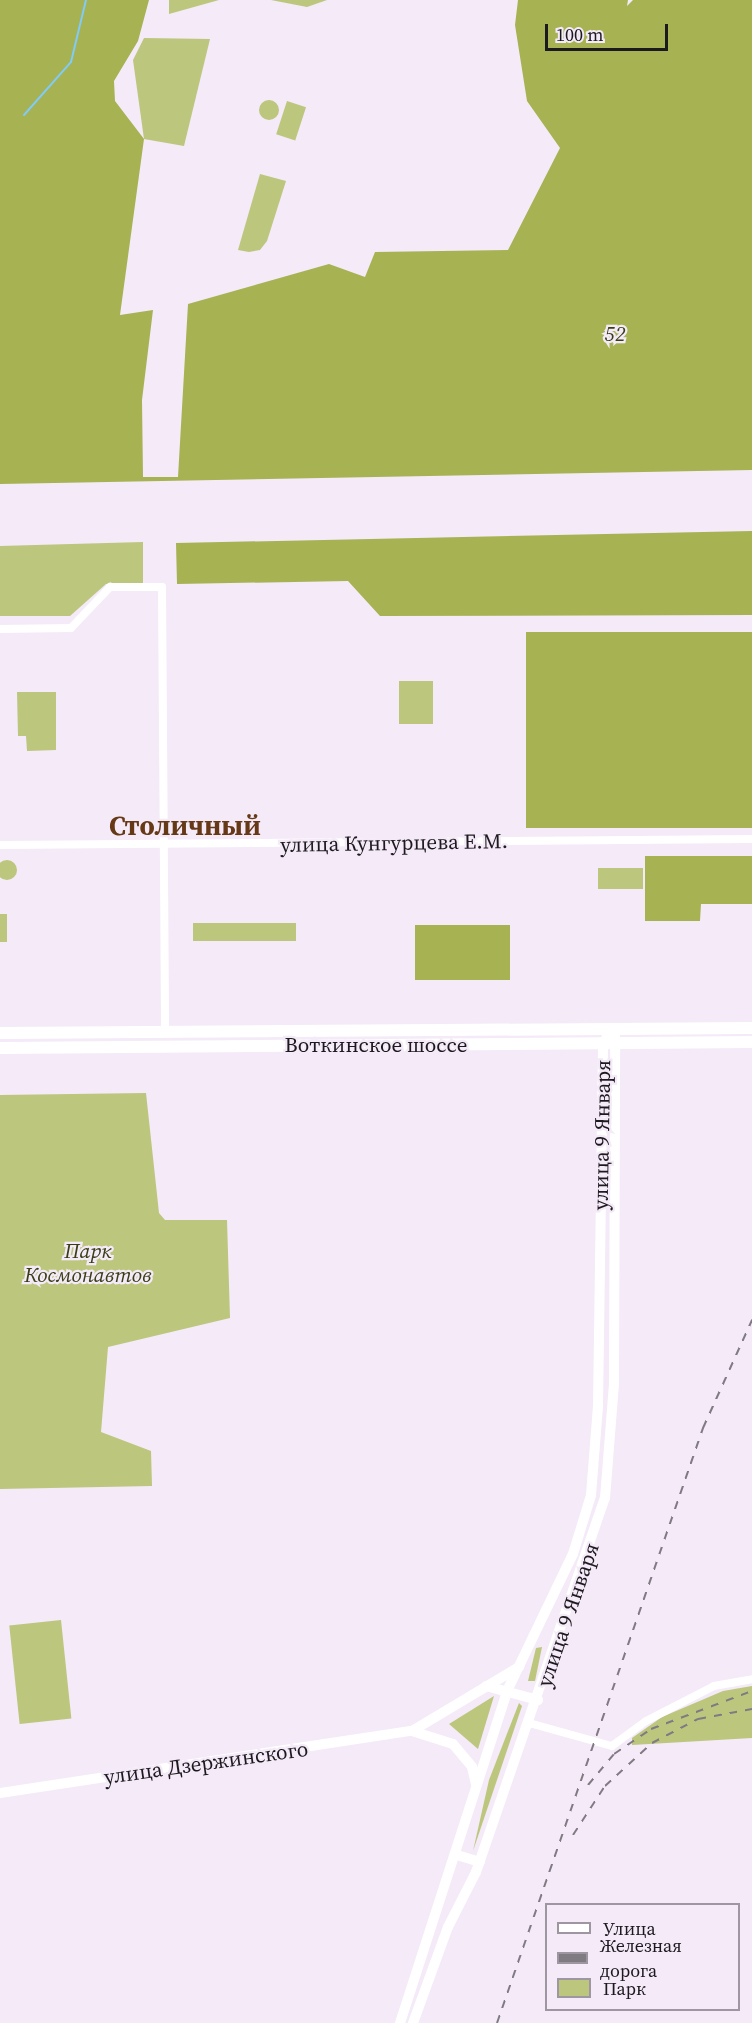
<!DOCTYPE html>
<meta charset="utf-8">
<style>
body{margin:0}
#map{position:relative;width:752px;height:2023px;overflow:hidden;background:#f4eaf8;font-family:"Source Serif 4",serif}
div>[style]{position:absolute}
.green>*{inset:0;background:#bcc67d;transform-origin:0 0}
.round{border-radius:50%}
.forest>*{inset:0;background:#a7b252;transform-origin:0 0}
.stream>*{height:2px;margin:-1px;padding:0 1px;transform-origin:1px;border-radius:1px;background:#80cbf7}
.street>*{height:8px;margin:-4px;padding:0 4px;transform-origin:4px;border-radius:4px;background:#fff}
.secondary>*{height:10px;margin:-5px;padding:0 5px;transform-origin:5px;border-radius:5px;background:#fff}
.primary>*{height:12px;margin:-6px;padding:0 6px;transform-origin:6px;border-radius:6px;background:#fff}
.rail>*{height:2px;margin-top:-1px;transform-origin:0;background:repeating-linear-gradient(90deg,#807a83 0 8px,transparent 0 16px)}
span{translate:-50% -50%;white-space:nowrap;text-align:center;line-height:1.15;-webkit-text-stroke:4.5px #f4eaf8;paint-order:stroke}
.park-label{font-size:21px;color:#383d14;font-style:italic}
.street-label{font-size:21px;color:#1d1a1f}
.district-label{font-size:27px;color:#653816;font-weight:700}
.legend{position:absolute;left:545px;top:1903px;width:195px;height:108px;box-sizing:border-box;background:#f4eaf8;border:2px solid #9e97a1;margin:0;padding:8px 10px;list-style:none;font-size:18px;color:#1d1a1f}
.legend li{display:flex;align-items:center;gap:12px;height:30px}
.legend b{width:30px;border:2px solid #9e97a1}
.scale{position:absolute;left:545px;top:24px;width:123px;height:27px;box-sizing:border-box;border:3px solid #1d1a1f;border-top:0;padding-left:8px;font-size:18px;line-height:21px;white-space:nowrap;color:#1d1a1f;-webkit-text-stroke:4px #f4eaf8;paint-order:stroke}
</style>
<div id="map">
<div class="green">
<i style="clip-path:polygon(169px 0,219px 0,169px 14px)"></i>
<i style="clip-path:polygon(271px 0,327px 0,307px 7px)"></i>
<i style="clip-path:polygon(144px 38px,210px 39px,184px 146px,144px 139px,133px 60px)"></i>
<i class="round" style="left:259px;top:100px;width:20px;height:20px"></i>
<i style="left:287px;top:101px;width:20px;height:35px;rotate:18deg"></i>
<i style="clip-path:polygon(260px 174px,286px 181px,267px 241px,260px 250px,249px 252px,238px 250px)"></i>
<i style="clip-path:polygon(143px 542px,143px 584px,106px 584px,70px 616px,0 616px,0 546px)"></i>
<i style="left:399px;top:681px;width:34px;height:43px"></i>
<i style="clip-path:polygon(17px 692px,56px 692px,56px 750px,27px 751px,26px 736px,18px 736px)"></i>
<i class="round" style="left:-3px;top:860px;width:20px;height:20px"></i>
<i style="left:598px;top:868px;width:45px;height:21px"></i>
<i style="left:0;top:914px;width:7px;height:28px"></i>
<i style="left:296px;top:923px;width:18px;height:103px;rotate:90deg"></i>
<i style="clip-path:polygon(146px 1093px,159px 1213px,165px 1220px,227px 1220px,230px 1318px,108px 1347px,101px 1432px,151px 1451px,152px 1486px,0 1489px,0 1095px)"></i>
<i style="left:61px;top:1620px;width:99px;height:52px;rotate:84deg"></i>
<i style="clip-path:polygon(542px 1647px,535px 1681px,528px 1681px,536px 1648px)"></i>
<i style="clip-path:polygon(752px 1686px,752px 1738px,632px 1745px,632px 1738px,662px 1717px,723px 1691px)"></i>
<i style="clip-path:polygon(494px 1696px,478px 1749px,449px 1724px)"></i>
<i style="clip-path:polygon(519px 1703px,522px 1706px,473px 1851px,489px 1780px)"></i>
</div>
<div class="forest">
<i style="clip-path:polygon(0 0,149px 0,138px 41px,114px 81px,115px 101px,144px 139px,120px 315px,153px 310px,142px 400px,143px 477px,178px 477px,188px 304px,329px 264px,365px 277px,375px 252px,508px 250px,560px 148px,527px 101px,515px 25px,518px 0,628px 0,627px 6px,633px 0,752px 0,752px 470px,0 484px)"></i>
<i style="clip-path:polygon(752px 531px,752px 615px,380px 616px,348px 581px,177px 584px,176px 543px)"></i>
<i style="left:752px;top:632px;width:196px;height:226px;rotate:90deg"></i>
<i style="clip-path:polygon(645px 856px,752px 856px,752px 904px,701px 904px,700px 921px,645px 921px)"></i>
<i style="left:415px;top:925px;width:95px;height:55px"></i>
</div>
<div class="stream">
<i style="left:24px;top:115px;width:71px;rotate:-48.4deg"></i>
<i style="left:71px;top:62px;width:64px;rotate:-76.4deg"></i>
</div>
<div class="street">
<i style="left:0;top:629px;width:71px;rotate:-0.8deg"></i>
<i style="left:71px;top:628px;width:57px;rotate:-46.4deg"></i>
<i style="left:110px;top:587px;width:52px"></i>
<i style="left:162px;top:587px;width:445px;rotate:89.6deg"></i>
<i style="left:0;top:845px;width:752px;rotate:-0.46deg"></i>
<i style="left:529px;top:1723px;width:86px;rotate:15.5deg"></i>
<i style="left:612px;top:1746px;width:42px;rotate:-36.3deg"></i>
<i style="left:646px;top:1721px;width:76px;rotate:-27.2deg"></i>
<i style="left:714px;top:1686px;width:39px;rotate:-10deg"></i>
</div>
<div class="secondary">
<i style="left:486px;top:1686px;width:54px;rotate:15.1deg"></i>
<i style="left:412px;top:1731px;width:43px;rotate:17.6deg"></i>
<i style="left:453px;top:1744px;width:30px;rotate:50deg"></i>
<i style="left:472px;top:1767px;width:18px;rotate:77deg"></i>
<i style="left:0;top:1793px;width:417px;rotate:-8.6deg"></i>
<i style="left:412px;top:1731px;width:125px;rotate:-30.9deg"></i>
<i style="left:457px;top:1855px;width:24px;rotate:17deg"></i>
<i style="left:400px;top:2023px;width:349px;rotate:-72.1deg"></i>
<i style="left:507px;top:1691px;width:152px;rotate:-64.3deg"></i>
<i style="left:573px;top:1554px;width:62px;rotate:-73deg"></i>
<i style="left:591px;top:1495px;width:88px;rotate:-85.5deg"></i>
<i style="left:598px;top:1407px;width:363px;rotate:-89.2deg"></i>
<i style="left:603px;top:1044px;width:17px;rotate:-62deg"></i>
<i style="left:413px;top:2023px;width:102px;rotate:-70deg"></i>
<i style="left:448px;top:1927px;width:62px;rotate:-63deg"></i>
<i style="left:476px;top:1872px;width:396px;rotate:-71deg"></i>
<i style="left:605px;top:1498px;width:115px;rotate:-85.5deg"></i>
<i style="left:614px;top:1383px;width:346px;rotate:-89.8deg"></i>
</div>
<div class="primary">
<i style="left:0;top:1033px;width:752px;rotate:-0.38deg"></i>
<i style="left:0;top:1048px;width:752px;rotate:-0.46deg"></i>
</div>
<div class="rail">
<i style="left:588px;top:1785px;width:40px;rotate:-50deg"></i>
<i style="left:614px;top:1754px;width:45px;rotate:-34deg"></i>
<i style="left:651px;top:1729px;width:108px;rotate:-20.6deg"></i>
<i style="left:573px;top:1835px;width:59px;rotate:-56.9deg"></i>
<i style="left:605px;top:1786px;width:64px;rotate:-42.5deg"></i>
<i style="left:652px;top:1743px;width:52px;rotate:-27.6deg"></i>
<i style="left:698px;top:1719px;width:55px;rotate:-10.5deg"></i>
<i style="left:497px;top:2023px;width:630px;rotate:-70.9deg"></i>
<i style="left:703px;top:1428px;width:119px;rotate:-65.6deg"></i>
</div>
<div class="park-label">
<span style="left:615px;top:334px">52</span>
<span style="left:88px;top:1263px">Парк<br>Космонавтов</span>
</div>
<div class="street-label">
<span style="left:394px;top:843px;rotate:-1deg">улица Кунгурцева Е.М.</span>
<span style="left:376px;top:1045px">Воткинское шоссе</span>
<span style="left:602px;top:1135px;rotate:-89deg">улица 9 Января</span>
<span style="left:568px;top:1615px;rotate:-71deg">улица 9 Января</span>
<span style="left:206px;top:1763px;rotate:-8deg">улица Дзержинского</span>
</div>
<div class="district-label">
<span style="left:185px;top:826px">Столичный</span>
</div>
<ul class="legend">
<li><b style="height:8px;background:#fff"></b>Улица</li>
<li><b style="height:8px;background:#807a83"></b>Железная дорога</li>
<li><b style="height:16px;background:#bcc67d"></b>Парк</li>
</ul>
<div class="scale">100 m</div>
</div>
